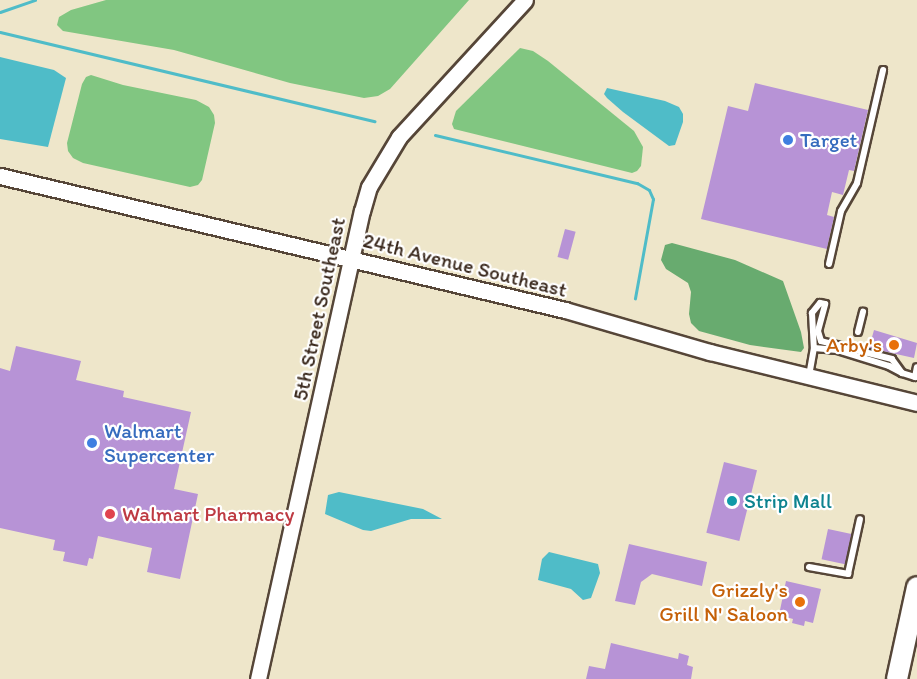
<!DOCTYPE html>
<style>
body{margin:0}
#map{position:relative;width:917px;height:679px;overflow:hidden;background:#eee6ca;font-family:Itim,sans-serif}
div>[style]{position:absolute}
.green>*{inset:0;background:#81c681}
.forest>*{inset:0;background:#68ab6f}
.water>*{inset:0;background:#4fbcc8}
.stream>*{height:3px;margin:-1.5px;padding:0 1.5px;transform-origin:1.5px;border-radius:1.5px;background:#4fbcc8}
.building>*{inset:0;background:#b793d6;transform-origin:0 0}
.roads{filter:drop-shadow(2px 0 #564638) drop-shadow(-2px 0 #564638) drop-shadow(0 2px #564638) drop-shadow(0 -2px #564638)}
.service>*{height:6px;margin:-3px;padding:0 3px;transform-origin:3px;border-radius:3px;background:#fff}
.tertiary>*{height:15px;margin:-7.5px;padding:0 7.5px;transform-origin:7.5px;border-radius:7.5px;background:#fff}
.primary>*{height:20px;margin:-10px;padding:0 10px;transform-origin:10px;border-radius:10px;background:#fff}
.dots>*{width:16px;height:16px;translate:-50% -50%;box-sizing:border-box;border:3px solid #fff;border-radius:50%}
span{translate:-50% -50%;white-space:nowrap;text-align:center;line-height:1.15;-webkit-text-stroke:4.5px #fff;paint-order:stroke}
.shop-label{font-size:21px;color:#366cbe}
.left{translate:0 -50%;text-align:left}
.street-label{font-size:21px;color:#3b2a1e}
.food-label{font-size:21px;color:#c56008}
.right{translate:-100% -50%;text-align:right}
.culture-label{font-size:21px;color:#0d838f}
.health-label{font-size:21px;color:#be3a42}
</style>
<div id="map">
<div class="green">
<i style="clip-path:polygon(106px 0,469px 0,390px 89px,378px 96px,364px 98px,290px 83px,174px 50px,63px 31px,57px 25px,59px 17px,71px 10px)"></i>
<i style="clip-path:polygon(520px 48px,533px 51px,548px 61px,634px 131px,643px 147px,641px 166px,637px 171px,632px 173px,454px 129px,452px 124px,456px 111px)"></i>
<i style="clip-path:polygon(91px 75px,123px 85px,196px 100px,209px 107px,214px 115px,215px 123px,202px 180px,198px 185px,190px 187px,83px 163px,73px 158px,68px 151px,67px 143px,82px 84px,86px 77px)"></i>
</div>
<div class="forest">
<i style="clip-path:polygon(672px 243px,735px 260px,783px 281px,801px 332px,804px 348px,801px 352px,750px 345px,699px 331px,691px 323px,689px 314px,691px 292px,688px 283px,666px 269px,661px 260px,665px 245px)"></i>
</div>
<div class="water">
<i style="clip-path:polygon(0 57px,54px 70px,66px 78px,48px 147px,0 139px)"></i>
<i style="clip-path:polygon(607px 88px,665px 101px,679px 107px,683px 114px,683px 122px,675px 145px,669px 146px,623px 112px,607px 98px,604px 94px)"></i>
<i style="clip-path:polygon(339px 492px,423px 509px,442px 519px,411px 519px,371px 531px,363px 530px,325px 514px,328px 495px)"></i>
<i style="clip-path:polygon(549px 552px,598px 564px,600px 573px,591px 598px,583px 600px,571px 589px,538px 580px,542px 559px)"></i>
</div>
<div class="stream">
<i style="left:0;top:12px;width:37px;rotate:-19deg"></i>
<i style="left:0;top:32px;width:385px;rotate:13.4deg"></i>
<i style="left:435px;top:135px;width:208px;rotate:13.4deg"></i>
<i style="left:637px;top:183px;width:14px;rotate:30deg"></i>
<i style="left:649px;top:190px;width:10px;rotate:66deg"></i>
<i style="left:653px;top:199px;width:101px;rotate:100.3deg"></i>
</div>
<div class="building">
<i style="clip-path:polygon(755px 83px,868px 110px,854px 171px,849px 170px,843px 195px,832px 192px,827px 215px,834px 217px,827px 249px,701px 219px,728px 106px,748px 111px)"></i>
<i style="left:565px;top:229px;width:11px;height:29px;rotate:15deg"></i>
<i style="clip-path:polygon(874px 330px,917px 343px,914px 358px,869px 348px)"></i>
<i style="clip-path:polygon(16px 346px,81px 361px,76px 380px,124px 391px,123px 397px,191px 412px,174px 489px,198px 494px,180px 579px,147px 572px,152px 548px,98px 536px,93px 559px,89px 558px,87px 566px,63px 561px,65px 552px,53px 550px,55px 540px,0 528px,0 368px,10px 371px)"></i>
<i style="left:724px;top:462px;width:34px;height:73px;rotate:14deg"></i>
<i style="left:828px;top:529px;width:24px;height:31px;rotate:12deg"></i>
<i style="clip-path:polygon(629px 544px,707px 562px,702px 586px,652px 574px,641px 582px,635px 605px,615px 601px)"></i>
<i style="clip-path:polygon(786px 581px,821px 589px,813px 623px,805px 621px,804px 626px,792px 623px,793px 619px,779px 615px)"></i>
<i style="clip-path:polygon(611px 643px,678px 659px,679px 653px,689px 656px,687px 665px,693px 667px,691px 679px,586px 679px,589px 666px,605px 669px)"></i>
</div>
<div class="roads">
<div class="service">
<i style="left:829px;top:264px;width:54px;rotate:-77.2deg"></i>
<i style="left:841px;top:211px;width:32px;rotate:-60deg"></i>
<i style="left:857px;top:183px;width:116px;rotate:-77deg"></i>
<i style="left:858px;top:332px;width:21px;rotate:-76deg"></i>
<i style="left:902px;top:373px;width:17px;rotate:-126deg"></i>
<i style="left:892px;top:359px;width:73px;rotate:-165.8deg"></i>
<i style="left:821px;top:341px;width:10px;rotate:-107deg"></i>
<i style="left:818px;top:331px;width:28px;rotate:-75deg"></i>
<i style="left:825px;top:304px;width:5px;rotate:-169deg"></i>
<i style="left:820px;top:303px;width:13px;rotate:129deg"></i>
<i style="left:812px;top:313px;width:35px;rotate:87deg"></i>
<i style="left:814px;top:348px;width:23px;rotate:5deg"></i>
<i style="left:837px;top:350px;width:54px;rotate:17.1deg"></i>
<i style="left:889px;top:366px;width:15px;rotate:28deg"></i>
<i style="left:902px;top:373px;width:14px;rotate:17deg"></i>
<i style="left:915px;top:377px;width:10px;rotate:-79deg"></i>
<i style="left:809px;top:376px;width:28px;rotate:-80deg"></i>
<i style="left:809px;top:567px;width:40px;rotate:10deg"></i>
<i style="left:848px;top:574px;width:56px;rotate:-77.7deg"></i>
</div>
<div class="tertiary">
<i style="left:0;top:176px;width:581px;rotate:13.34deg"></i>
<i style="left:565px;top:310px;width:151px;rotate:16.2deg"></i>
<i style="left:710px;top:352px;width:213px;rotate:13.8deg"></i>
<i style="left:258px;top:679px;width:479px;rotate:-77.5deg"></i>
<i style="left:362px;top:211px;width:25px;rotate:-74deg"></i>
<i style="left:369px;top:187px;width:58px;rotate:-59deg"></i>
<i style="left:399px;top:137px;width:186px;rotate:-47.4deg"></i>
</div>
<div class="primary">
<i style="left:897px;top:679px;width:94px;rotate:-77.7deg"></i>
</div>
</div>
<div class="dots">
<i style="left:788px;top:140px;background:#3f7fe0"></i>
<i style="left:894px;top:345px;background:#e8710a"></i>
<i style="left:92px;top:443px;background:#3f7fe0"></i>
<i style="left:732px;top:501px;background:#0f9aa8"></i>
<i style="left:110px;top:514px;background:#e0444e"></i>
<i style="left:800px;top:602px;background:#e8710a"></i>
</div>
<div class="shop-label">
<span class="left" style="left:800px;top:140px">Target</span>
<span class="left" style="left:104px;top:443px">Walmart<br>Supercenter</span>
</div>
<div class="street-label">
<span style="left:465px;top:265px;rotate:14deg">24th Avenue Southeast</span>
<span style="left:319px;top:309px;rotate:-78deg">5th Street Southeast</span>
</div>
<div class="food-label">
<span class="right" style="left:882px;top:345px">Arby's</span>
<span class="right" style="left:788px;top:602px">Grizzly's<br>Grill N' Saloon</span>
</div>
<div class="culture-label">
<span class="left" style="left:744px;top:501px">Strip Mall</span>
</div>
<div class="health-label">
<span class="left" style="left:122px;top:514px">Walmart Pharmacy</span>
</div>
</div>
